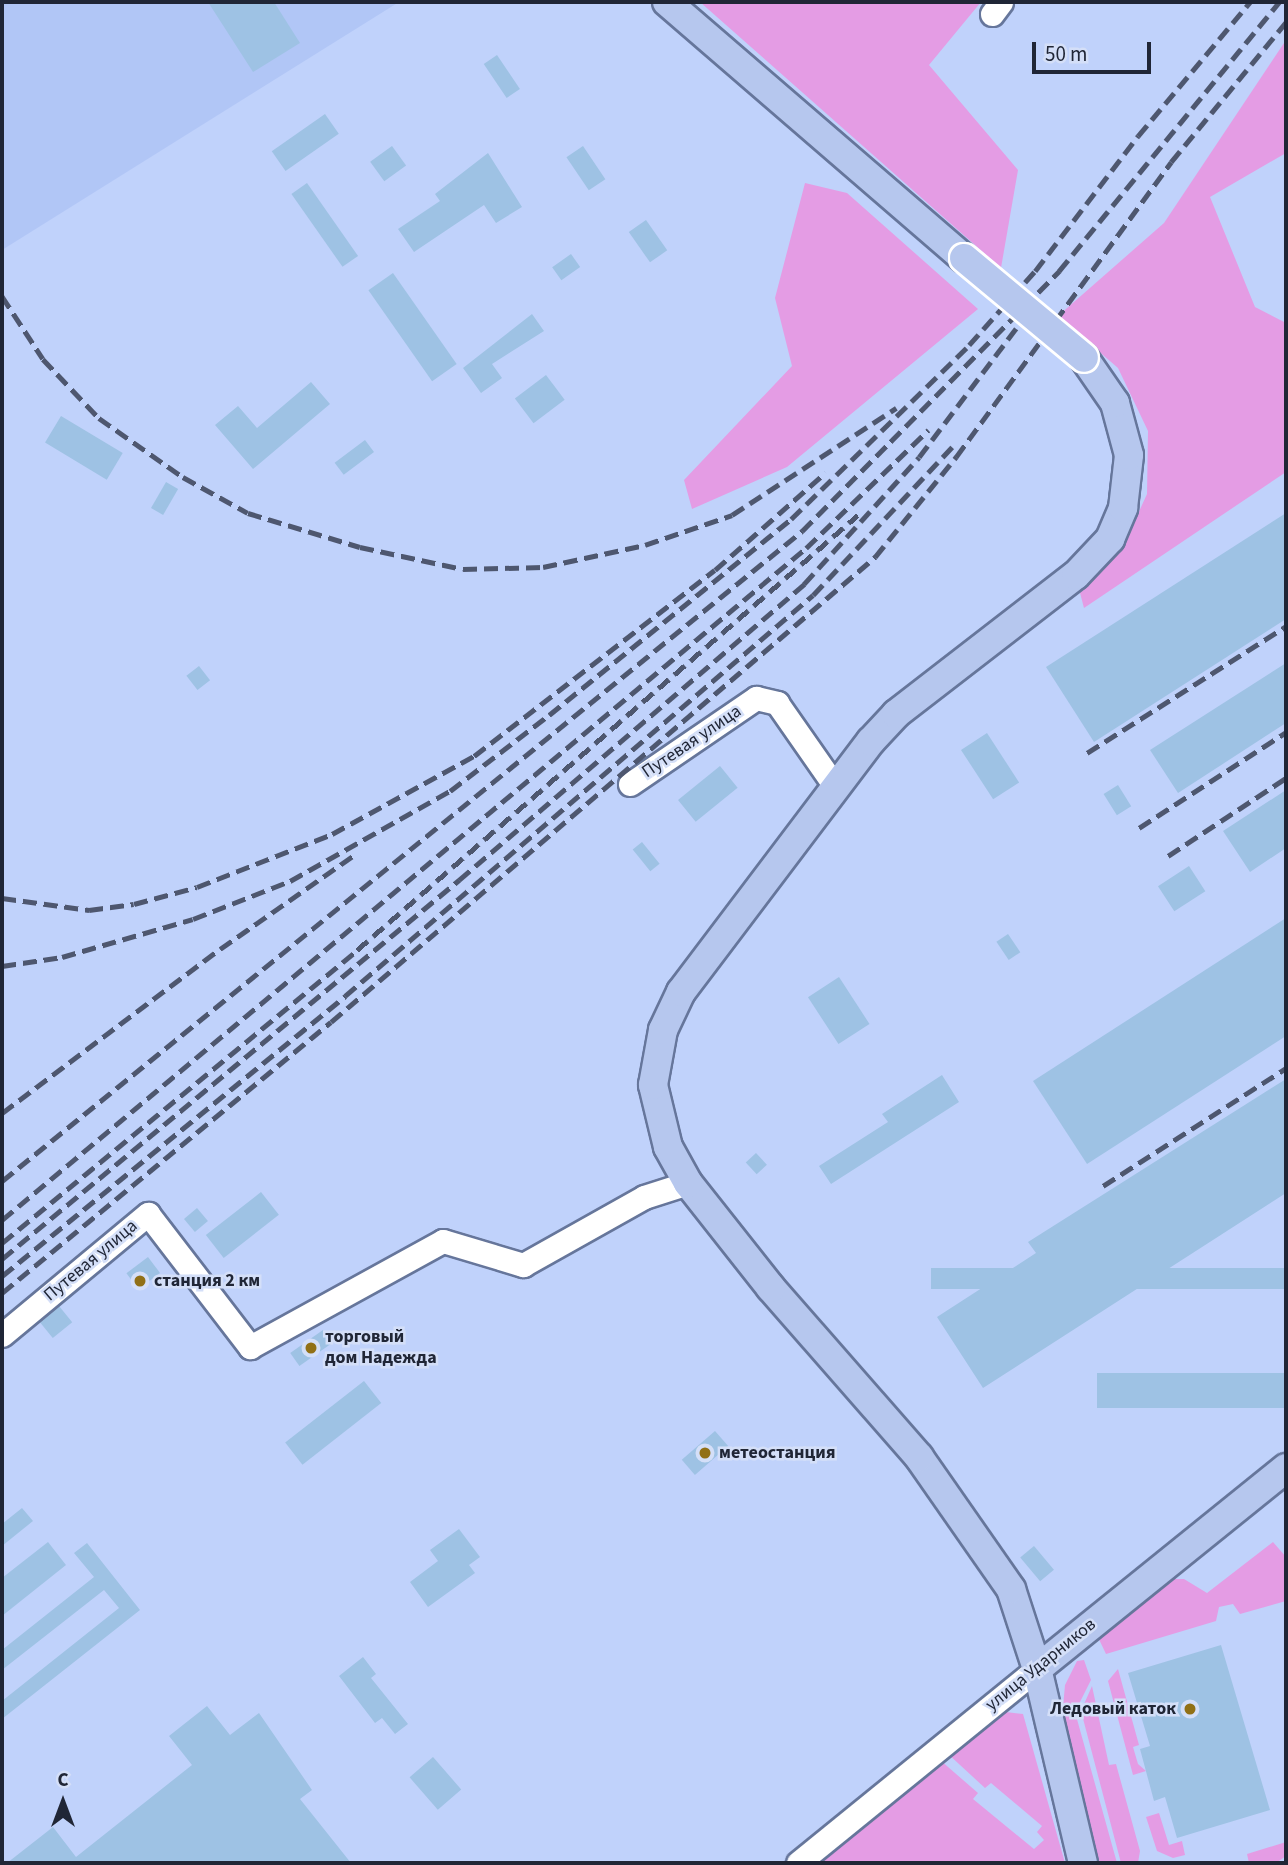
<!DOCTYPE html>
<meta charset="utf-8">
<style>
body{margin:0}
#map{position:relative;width:1288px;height:1865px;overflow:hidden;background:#c0d2fb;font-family:"Source Sans 3",sans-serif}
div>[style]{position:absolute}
.built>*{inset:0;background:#b1c6f6}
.green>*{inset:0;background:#e49ce4}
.building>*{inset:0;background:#9ec2e4;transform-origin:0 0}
.roads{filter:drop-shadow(2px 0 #66769b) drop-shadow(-2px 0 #66769b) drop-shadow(0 2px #66769b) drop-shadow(0 -2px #66769b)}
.minor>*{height:23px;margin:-11.5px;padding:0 11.5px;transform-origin:11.5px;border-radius:11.5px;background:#fff}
.major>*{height:28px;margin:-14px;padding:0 14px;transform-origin:14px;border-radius:14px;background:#b6c7ee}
.rail>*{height:4.5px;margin-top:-2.25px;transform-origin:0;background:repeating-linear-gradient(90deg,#4e576f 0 14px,transparent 0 21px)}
.bridges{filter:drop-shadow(2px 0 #fff) drop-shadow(-2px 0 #fff) drop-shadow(0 2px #fff) drop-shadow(0 -2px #fff)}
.major-bridge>*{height:28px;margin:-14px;padding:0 14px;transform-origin:14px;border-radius:14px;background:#b6c7ee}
.dots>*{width:19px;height:19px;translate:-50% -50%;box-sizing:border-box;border:4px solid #d4dff8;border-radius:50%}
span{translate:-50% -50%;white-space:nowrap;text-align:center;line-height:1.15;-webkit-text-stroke:5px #d4dff8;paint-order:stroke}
.street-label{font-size:18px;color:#202636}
.poi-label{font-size:18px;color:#202636;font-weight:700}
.left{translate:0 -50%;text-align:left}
.right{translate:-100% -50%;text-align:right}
.frame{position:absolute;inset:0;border:4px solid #202636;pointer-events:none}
.north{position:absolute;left:28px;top:1767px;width:70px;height:70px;-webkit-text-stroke:5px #d4dff8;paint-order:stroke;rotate:0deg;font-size:19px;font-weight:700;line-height:28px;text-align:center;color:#202636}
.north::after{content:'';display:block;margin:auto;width:24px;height:32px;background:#202636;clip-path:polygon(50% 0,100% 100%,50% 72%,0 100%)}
.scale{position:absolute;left:1032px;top:42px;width:119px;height:32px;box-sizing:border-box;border:4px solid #202636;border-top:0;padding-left:9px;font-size:21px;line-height:24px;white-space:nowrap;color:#202636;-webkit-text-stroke:5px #d4dff8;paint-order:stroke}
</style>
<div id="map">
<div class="built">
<i style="clip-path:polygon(2px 2px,399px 2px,2px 250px)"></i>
</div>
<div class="green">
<i style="clip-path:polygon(700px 2px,981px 2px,929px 65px,1018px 170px,1001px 268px)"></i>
<i style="clip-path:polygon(1286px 40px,1286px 153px,1210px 197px,1255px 307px,1286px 323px,1286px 472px,1084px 608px,1079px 589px,1122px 549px,1147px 494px,1148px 431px,1118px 368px,1058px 316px,1164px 223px)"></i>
<i style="clip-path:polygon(805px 183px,847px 193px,978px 309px,787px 467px,692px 509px,684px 480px,792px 366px,775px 298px)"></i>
<i style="clip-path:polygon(1273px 1542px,1286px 1557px,1286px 1601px,1240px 1614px,1233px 1604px,1219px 1607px,1216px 1621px,1106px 1654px,1096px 1633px,1169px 1579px,1184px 1579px,1207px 1593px)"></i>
<i style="clip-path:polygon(1084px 1660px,1091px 1680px,1075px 1712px,1117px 1863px,1096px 1863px,1061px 1729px,1065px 1685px,1077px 1661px)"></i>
<i style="clip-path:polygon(1118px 1669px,1139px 1745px,1133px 1747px,1138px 1764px,1146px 1771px,1133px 1775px,1108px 1681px)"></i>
<i style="clip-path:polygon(1092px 1686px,1109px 1765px,1116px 1764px,1140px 1851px,1138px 1863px,1121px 1863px,1081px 1711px)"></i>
<i style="clip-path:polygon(998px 1711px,1023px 1714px,1065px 1863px,812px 1863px,940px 1760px,978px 1793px,973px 1799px,1034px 1849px,1044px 1840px,1037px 1832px,1042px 1826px,991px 1783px,985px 1788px,947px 1753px)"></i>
<i style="clip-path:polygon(1159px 1813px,1169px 1845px,1182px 1841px,1185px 1855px,1173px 1858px,1157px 1851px,1146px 1817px)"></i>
<i style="clip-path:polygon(1286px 1842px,1286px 1856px,1276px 1863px,1249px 1863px,1247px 1854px)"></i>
</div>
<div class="building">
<i style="clip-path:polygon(208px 2px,274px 2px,300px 43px,253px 72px)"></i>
<i style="left:497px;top:55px;width:41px;height:16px;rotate:56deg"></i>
<i style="left:325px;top:114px;width:24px;height:65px;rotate:55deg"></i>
<i style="left:392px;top:146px;width:24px;height:27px;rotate:54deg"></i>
<i style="left:583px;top:146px;width:40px;height:20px;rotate:56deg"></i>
<i style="clip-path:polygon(488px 153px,522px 207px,496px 223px,484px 205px,414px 252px,398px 229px,440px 201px,435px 194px)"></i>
<i style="left:307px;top:183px;width:89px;height:19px;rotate:55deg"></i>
<i style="left:646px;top:220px;width:37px;height:21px;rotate:55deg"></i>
<i style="left:571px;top:254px;width:16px;height:23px;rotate:55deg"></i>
<i style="left:393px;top:273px;width:111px;height:30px;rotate:55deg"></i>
<i style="clip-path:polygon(532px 314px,544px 331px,492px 364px,502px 378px,481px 393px,463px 368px)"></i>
<i style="left:546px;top:375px;width:31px;height:39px;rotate:53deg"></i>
<i style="clip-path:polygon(311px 382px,330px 404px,253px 469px,215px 425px,238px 406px,257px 428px)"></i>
<i style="left:61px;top:416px;width:72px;height:31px;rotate:31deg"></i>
<i style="left:365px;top:440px;width:15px;height:38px;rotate:53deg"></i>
<i style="left:166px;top:482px;width:14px;height:30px;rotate:30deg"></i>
<i style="clip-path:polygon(1286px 513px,1286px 619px,1094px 742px,1046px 667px)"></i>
<i style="clip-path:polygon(1286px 663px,1286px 723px,1178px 793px,1150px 750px)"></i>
<i style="left:199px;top:666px;width:18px;height:16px;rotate:52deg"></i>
<i style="left:987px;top:733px;width:59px;height:31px;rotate:57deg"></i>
<i style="left:720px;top:766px;width:28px;height:54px;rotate:51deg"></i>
<i style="left:1118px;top:785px;width:25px;height:17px;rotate:58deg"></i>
<i style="clip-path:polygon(1286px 790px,1286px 848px,1250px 872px,1223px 831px)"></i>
<i style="left:642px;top:842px;width:28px;height:12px;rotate:51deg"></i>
<i style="left:1189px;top:866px;width:30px;height:37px;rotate:57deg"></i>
<i style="clip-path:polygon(1286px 918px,1286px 1036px,1087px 1164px,1033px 1081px)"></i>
<i style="left:1008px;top:934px;width:22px;height:14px;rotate:56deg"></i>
<i style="left:839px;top:977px;width:56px;height:37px;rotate:57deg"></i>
<i style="clip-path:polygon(942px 1075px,959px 1102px,831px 1184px,819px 1166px,888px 1122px,882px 1114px)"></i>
<i style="clip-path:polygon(1286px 1079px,1286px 1193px,983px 1388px,937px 1317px,1036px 1253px,1028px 1242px)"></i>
<i style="left:756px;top:1153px;width:16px;height:14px;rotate:47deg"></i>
<i style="left:261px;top:1192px;width:29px;height:70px;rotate:52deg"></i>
<i style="left:197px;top:1208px;width:17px;height:17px;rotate:50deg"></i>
<i style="left:148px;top:1257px;width:20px;height:27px;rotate:53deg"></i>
<i style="left:1286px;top:1268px;width:21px;height:355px;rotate:90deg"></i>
<i style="left:59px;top:1306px;width:21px;height:25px;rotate:51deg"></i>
<i style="left:323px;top:1330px;width:16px;height:40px;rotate:55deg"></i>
<i style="left:1286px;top:1373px;width:35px;height:189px;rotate:90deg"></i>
<i style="left:364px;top:1381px;width:28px;height:100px;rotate:52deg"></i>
<i style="left:715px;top:1431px;width:20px;height:44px;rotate:49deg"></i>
<i style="clip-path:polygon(22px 1508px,33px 1521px,2px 1546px,2px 1524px)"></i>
<i style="clip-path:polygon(459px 1529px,480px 1557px,469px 1565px,475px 1573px,428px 1607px,410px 1582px,438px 1561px,430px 1550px)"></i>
<i style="clip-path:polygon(48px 1542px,66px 1565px,2px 1616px,2px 1578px)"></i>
<i style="clip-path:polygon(87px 1543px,140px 1610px,2px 1719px,2px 1701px,119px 1608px,104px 1590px,2px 1670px,2px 1650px,94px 1577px,74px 1553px)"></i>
<i style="left:1034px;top:1546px;width:31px;height:18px;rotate:50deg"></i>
<i style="clip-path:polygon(1221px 1645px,1270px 1810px,1177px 1838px,1165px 1797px,1154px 1801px,1140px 1749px,1150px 1746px,1128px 1673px)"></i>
<i style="clip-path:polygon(363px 1657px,376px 1674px,371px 1678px,408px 1724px,395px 1734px,382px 1718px,375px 1723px,339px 1676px)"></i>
<i style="clip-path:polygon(207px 1706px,230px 1735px,259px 1713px,312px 1790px,300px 1799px,351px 1863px,7px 1863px,53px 1827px,76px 1857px,192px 1765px,169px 1736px)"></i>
<i style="left:433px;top:1757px;width:43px;height:31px;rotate:49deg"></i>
</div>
<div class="roads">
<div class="minor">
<i style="left:992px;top:14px;width:15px;rotate:-53deg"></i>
<i style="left:630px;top:784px;width:153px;rotate:-34.3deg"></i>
<i style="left:756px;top:698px;width:22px;rotate:13deg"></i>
<i style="left:777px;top:703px;width:101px;rotate:55.1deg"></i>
<i style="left:2px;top:1335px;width:190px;rotate:-39.7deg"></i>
<i style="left:148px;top:1214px;width:168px;rotate:52.5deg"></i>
<i style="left:250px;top:1347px;width:220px;rotate:-28.8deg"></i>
<i style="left:443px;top:1241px;width:84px;rotate:16.7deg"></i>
<i style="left:523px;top:1265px;width:139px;rotate:-29.3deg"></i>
<i style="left:644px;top:1197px;width:46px;rotate:-17.7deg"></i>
<i style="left:798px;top:1863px;width:308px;rotate:-39.1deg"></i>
</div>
<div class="major">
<i style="left:667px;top:2px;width:392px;rotate:40.8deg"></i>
<i style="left:1037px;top:1669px;width:320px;rotate:-38.9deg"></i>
<i style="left:1083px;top:1863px;width:199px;rotate:-103.3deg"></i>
<i style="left:1037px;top:1669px;width:84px;rotate:-108deg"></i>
<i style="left:1011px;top:1589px;width:161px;rotate:-124.9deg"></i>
<i style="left:919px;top:1457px;width:225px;rotate:-131.2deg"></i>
<i style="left:771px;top:1288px;width:134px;rotate:-128.3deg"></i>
<i style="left:688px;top:1183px;width:41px;rotate:-119.1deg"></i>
<i style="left:668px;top:1147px;width:64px;rotate:-103.6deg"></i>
<i style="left:653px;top:1085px;width:56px;rotate:-79.7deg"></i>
<i style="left:663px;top:1030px;width:42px;rotate:-64.7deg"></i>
<i style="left:681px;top:992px;width:315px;rotate:-52.9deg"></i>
<i style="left:871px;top:741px;width:37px;rotate:-47deg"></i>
<i style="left:896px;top:714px;width:227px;rotate:-37.7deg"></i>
<i style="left:1076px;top:575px;width:50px;rotate:-46.6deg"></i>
<i style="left:1110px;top:539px;width:34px;rotate:-67deg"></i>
<i style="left:1123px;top:508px;width:53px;rotate:-83.5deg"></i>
<i style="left:1129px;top:455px;width:54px;rotate:-105.1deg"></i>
<i style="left:1115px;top:403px;width:55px;rotate:-124.6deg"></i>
</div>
</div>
<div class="rail">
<i style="left:2px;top:296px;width:75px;rotate:56.9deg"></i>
<i style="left:43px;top:359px;width:81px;rotate:46.5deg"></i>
<i style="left:99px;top:418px;width:103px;rotate:35.1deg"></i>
<i style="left:183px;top:477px;width:74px;rotate:29deg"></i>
<i style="left:248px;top:513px;width:117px;rotate:16.9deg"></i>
<i style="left:360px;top:547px;width:105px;rotate:12.1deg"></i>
<i style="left:463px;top:569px;width:80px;rotate:-1.4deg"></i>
<i style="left:543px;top:567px;width:104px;rotate:-12.2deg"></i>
<i style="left:645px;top:545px;width:92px;rotate:-19deg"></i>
<i style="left:732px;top:515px;width:196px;rotate:-33.1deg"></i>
<i style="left:1087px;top:753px;width:236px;rotate:-32.5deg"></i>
<i style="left:1139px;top:828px;width:176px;rotate:-33.1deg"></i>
<i style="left:1168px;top:856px;width:141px;rotate:-33.5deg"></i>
<i style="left:2px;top:898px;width:88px;rotate:7.9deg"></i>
<i style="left:89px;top:910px;width:45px;rotate:-7.6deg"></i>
<i style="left:134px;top:904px;width:65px;rotate:-15.1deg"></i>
<i style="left:197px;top:887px;width:145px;rotate:-21.4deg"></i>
<i style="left:332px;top:834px;width:162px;rotate:-28.8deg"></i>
<i style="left:474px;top:756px;width:304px;rotate:-37.7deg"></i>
<i style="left:715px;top:570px;width:147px;rotate:-41.4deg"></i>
<i style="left:2px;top:966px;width:61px;rotate:-8.5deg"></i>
<i style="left:62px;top:957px;width:136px;rotate:-16.2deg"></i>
<i style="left:193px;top:919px;width:104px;rotate:-21.4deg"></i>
<i style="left:290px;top:881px;width:184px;rotate:-29.4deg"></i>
<i style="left:450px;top:791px;width:125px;rotate:-37.5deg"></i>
<i style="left:549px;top:715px;width:311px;rotate:-39deg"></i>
<i style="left:791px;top:519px;width:249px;rotate:-44.3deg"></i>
<i style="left:969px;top:345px;width:99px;rotate:-48.3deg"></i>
<i style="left:1035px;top:271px;width:170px;rotate:-52.7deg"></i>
<i style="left:1138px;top:136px;width:175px;rotate:-50.1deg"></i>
<i style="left:2px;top:1113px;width:273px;rotate:-37deg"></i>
<i style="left:220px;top:949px;width:162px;rotate:-35deg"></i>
<i style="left:2px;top:1181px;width:1031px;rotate:-39.09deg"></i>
<i style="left:802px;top:531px;width:366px;rotate:-45.3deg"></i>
<i style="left:1059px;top:271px;width:348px;rotate:-50.7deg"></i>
<i style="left:1103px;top:1186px;width:218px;rotate:-32.8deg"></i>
<i style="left:2px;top:1220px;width:1048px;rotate:-39.89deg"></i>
<i style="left:806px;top:548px;width:170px;rotate:-44deg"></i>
<i style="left:2px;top:1243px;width:460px;rotate:-39.5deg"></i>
<i style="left:357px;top:950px;width:663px;rotate:-40.97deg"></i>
<i style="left:2px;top:1259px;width:594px;rotate:-39.67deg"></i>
<i style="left:459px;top:880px;width:455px;rotate:-40.6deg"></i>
<i style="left:804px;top:584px;width:171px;rotate:-47.8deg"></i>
<i style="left:919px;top:457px;width:163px;rotate:-53deg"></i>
<i style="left:2px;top:1276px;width:443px;rotate:-39.2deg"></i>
<i style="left:345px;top:996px;width:616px;rotate:-40.59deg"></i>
<i style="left:813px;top:595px;width:204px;rotate:-46.8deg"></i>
<i style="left:2px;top:1293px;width:426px;rotate:-39.5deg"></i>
<i style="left:331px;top:1022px;width:716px;rotate:-40.52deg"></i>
<i style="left:875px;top:557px;width:129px;rotate:-51deg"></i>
<i style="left:956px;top:457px;width:365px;rotate:-53.9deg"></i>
<i style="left:1171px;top:162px;width:181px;rotate:-50.6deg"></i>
</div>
<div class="bridges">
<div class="major-bridge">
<i style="left:964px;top:258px;width:156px;rotate:39.8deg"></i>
</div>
</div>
<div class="dots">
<i style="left:140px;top:1281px;background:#917016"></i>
<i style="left:311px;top:1348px;background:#917016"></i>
<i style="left:705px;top:1453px;background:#917016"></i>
<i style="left:1190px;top:1709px;background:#917016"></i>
</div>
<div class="street-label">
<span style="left:692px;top:742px;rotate:-34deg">Путевая улица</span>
<span style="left:91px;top:1261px;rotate:-40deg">Путевая улица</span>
<span style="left:1041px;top:1665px;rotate:-39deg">улица Ударников</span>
</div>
<div class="poi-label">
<span class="left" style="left:154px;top:1281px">станция 2 км</span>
<span class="left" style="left:325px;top:1348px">торговый<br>дом Надежда</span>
<span class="left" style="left:719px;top:1453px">метеостанция</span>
<span class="right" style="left:1176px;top:1709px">Ледовый каток</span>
</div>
<div class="frame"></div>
<div class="north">С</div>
<div class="scale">50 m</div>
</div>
